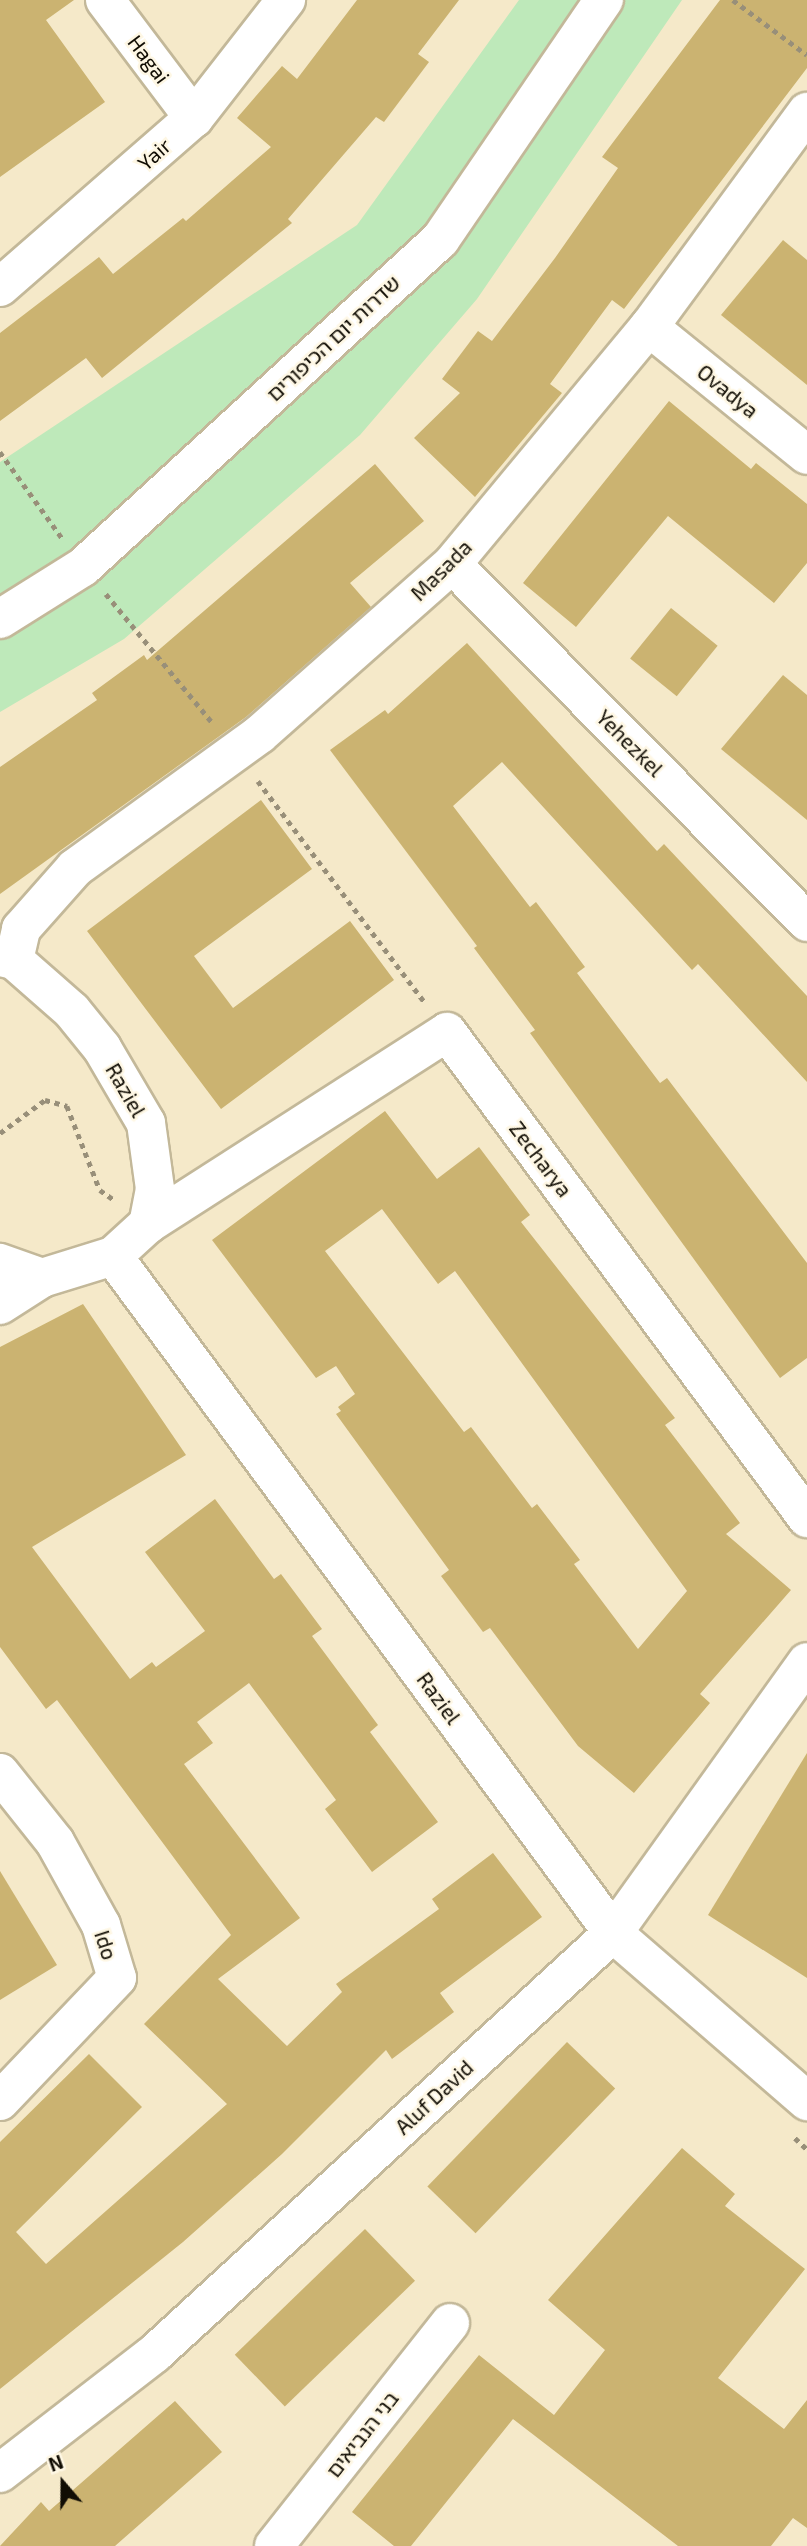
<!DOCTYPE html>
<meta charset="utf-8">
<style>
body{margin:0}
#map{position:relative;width:807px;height:2546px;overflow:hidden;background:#f5e9c9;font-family:"Exo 2","Noto Sans Hebrew",sans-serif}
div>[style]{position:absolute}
.green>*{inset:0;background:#bee9ba}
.building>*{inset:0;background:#cbb371;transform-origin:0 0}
.path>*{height:4.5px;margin-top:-2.25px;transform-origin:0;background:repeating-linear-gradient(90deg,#988f79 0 5px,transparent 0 10px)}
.roads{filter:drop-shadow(2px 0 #c3b899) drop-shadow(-2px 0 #c3b899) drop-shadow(0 2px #c3b899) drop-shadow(0 -2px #c3b899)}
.street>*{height:38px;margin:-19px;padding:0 19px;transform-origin:19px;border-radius:19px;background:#fff}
.secondary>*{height:38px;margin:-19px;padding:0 19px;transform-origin:19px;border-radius:19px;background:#fff}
span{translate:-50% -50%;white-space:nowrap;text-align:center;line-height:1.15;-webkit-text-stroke:5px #fef7e4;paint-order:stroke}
.street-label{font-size:21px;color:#110d04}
.north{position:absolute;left:28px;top:2448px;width:70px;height:70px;-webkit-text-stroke:5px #fef7e4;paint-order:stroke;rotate:340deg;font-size:19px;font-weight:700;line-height:28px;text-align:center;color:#110d04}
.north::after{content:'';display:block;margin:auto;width:24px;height:32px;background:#110d04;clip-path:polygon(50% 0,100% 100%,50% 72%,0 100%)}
</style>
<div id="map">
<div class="green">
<i style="clip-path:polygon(519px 0,682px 0,477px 299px,360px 435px,124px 639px,0 712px,0 462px,357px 225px)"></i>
</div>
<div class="building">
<i style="clip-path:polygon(0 0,74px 0,46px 20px,105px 102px,0 177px)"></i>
<i style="clip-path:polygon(357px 0,459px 0,418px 54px,429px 62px,384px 122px,376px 117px,288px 219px,292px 223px,102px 378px,86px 358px,0 421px,0 333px,99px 257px,113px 274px,183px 218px,186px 221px,271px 147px,237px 118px,282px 66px,297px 79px)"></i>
<i style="clip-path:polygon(720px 0,807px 0,807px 68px,624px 309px,612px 300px,550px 384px,562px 393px,475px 497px,414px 438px,460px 393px,442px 379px,478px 331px,492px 341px,555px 258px,618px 168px,602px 157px)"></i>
<i style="clip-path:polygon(783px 240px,807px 260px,807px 385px,721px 315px)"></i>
<i style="clip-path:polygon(669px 401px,751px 469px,756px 463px,807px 504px,807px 563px,774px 603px,668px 516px,576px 627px,523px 583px)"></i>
<i style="clip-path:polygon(375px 464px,424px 521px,350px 583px,371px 607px,246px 717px,0 894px,0 767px,97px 700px,92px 693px,144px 655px,147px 660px)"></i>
<i style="left:671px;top:608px;width:60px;height:65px;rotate:39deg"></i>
<i style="clip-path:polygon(467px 643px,657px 851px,664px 844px,807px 996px,807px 1082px,698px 964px,692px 970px,502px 762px,453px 806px,530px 907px,536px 902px,585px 967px,577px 973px,660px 1083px,667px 1078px,807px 1263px,807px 1358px,780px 1378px,530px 1033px,535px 1030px,474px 948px,477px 946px,330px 750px,385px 710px,388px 714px)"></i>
<i style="clip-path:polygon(783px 675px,807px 695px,807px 820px,721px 749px)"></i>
<i style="clip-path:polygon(261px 800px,312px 869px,194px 956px,233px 1008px,350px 921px,394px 980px,221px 1109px,87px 931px)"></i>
<i style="clip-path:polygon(evenodd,385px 1111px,437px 1179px,479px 1147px,530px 1215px,521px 1222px,675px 1418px,665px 1425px,740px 1523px,726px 1534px,791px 1590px,700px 1694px,710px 1703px,634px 1793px,578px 1746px,490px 1628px,483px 1632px,441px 1576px,449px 1570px,336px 1414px,341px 1411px,338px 1407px,355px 1394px,336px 1366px,316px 1378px,212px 1240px,385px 1111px,382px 1209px,438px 1284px,455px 1271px,687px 1591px,638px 1649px,574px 1564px,580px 1560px,537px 1504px,532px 1508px,471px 1427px,464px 1432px,325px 1251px,382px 1209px)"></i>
<i style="clip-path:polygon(83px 1304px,186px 1455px,32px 1547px,130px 1679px,152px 1662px,156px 1667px,205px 1631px,145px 1552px,215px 1499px,274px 1579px,281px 1574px,322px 1629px,312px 1636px,378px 1725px,370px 1732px,438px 1822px,372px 1872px,325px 1809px,336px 1800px,249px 1683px,197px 1722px,213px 1743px,184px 1764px,300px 1918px,218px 1979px,287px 2046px,342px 1992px,336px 1984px,439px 1909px,432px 1899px,493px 1853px,542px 1917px,440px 1993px,454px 2012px,392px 2059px,386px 2050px,282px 2154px,183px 2242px,0 2389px,0 2142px,89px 2054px,142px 2107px,16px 2232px,46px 2264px,227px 2104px,144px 2024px,231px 1935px,57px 1700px,46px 1709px,0 1647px,0 1347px)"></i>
<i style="clip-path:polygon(807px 1753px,807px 1978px,708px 1915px)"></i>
<i style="clip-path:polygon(0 1871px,57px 1965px,0 2000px)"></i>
<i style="left:567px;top:2042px;width:67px;height:201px;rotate:44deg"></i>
<i style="clip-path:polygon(682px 2148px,735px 2194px,725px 2206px,805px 2269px,718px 2378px,784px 2429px,807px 2400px,807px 2528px,793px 2518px,771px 2546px,678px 2546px,513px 2419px,411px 2546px,394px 2546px,352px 2512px,479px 2355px,554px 2415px,605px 2350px,548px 2300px)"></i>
<i style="left:365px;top:2229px;width:72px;height:181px;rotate:46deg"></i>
<i style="clip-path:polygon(175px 2401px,222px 2452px,115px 2546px,0 2546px,41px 2502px,49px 2511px)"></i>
</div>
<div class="path">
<i style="left:733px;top:0;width:92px;rotate:36.6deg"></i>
<i style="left:0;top:452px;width:106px;rotate:54.2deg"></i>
<i style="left:106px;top:594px;width:166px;rotate:50.4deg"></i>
<i style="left:258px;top:781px;width:279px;rotate:53deg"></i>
<i style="left:0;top:1133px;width:56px;rotate:-36.3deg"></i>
<i style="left:45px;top:1100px;width:23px;rotate:15deg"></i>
<i style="left:67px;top:1106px;width:90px;rotate:68.6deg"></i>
<i style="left:100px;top:1190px;width:19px;rotate:35deg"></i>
<i style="left:795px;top:2138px;width:16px;rotate:43deg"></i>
</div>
<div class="roads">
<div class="street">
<i style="left:105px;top:0;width:148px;rotate:53deg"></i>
<i style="left:0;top:287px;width:257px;rotate:-41.1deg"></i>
<i style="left:194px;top:118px;width:150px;rotate:-52.1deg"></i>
<i style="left:649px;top:327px;width:203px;rotate:39deg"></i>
<i style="left:452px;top:564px;width:504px;rotate:45.24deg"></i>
<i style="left:0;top:619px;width:98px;rotate:-32.1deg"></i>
<i style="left:83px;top:567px;width:484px;rotate:-42.5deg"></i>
<i style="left:440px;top:240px;width:291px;rotate:-55.7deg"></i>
<i style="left:14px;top:960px;width:32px;rotate:-77deg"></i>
<i style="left:21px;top:929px;width:81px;rotate:-48.5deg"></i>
<i style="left:75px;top:868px;width:228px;rotate:-35.9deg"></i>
<i style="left:260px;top:734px;width:256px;rotate:-41.5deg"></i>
<i style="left:452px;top:564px;width:308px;rotate:-50.3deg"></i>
<i style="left:649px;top:327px;width:267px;rotate:-53.7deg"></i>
<i style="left:148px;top:1224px;width:355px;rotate:-32.7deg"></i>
<i style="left:447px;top:1032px;width:605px;rotate:53.47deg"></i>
<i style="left:0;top:1305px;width:50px;rotate:-32.7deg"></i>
<i style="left:0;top:1773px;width:88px;rotate:51.4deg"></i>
<i style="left:55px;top:1842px;width:95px;rotate:61deg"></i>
<i style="left:101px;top:1925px;width:55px;rotate:73.2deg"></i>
<i style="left:117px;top:1978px;width:170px;rotate:133.6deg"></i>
<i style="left:274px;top:2546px;width:284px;rotate:-51.7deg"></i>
</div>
<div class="secondary">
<i style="left:0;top:957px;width:14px;rotate:12deg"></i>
<i style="left:14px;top:960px;width:77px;rotate:41.3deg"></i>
<i style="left:72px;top:1011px;width:48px;rotate:51deg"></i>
<i style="left:102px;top:1048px;width:87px;rotate:59.6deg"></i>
<i style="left:146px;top:1123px;width:67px;rotate:82.2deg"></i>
<i style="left:155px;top:1189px;width:36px;rotate:101deg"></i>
<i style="left:148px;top:1224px;width:47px;rotate:137.6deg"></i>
<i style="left:113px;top:1256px;width:74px;rotate:162.8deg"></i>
<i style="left:42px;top:1278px;width:45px;rotate:-160.3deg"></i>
<i style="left:113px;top:1256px;width:842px;rotate:53.55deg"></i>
<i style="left:613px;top:1933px;width:257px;rotate:40.9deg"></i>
<i style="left:0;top:2473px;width:195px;rotate:-37.7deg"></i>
<i style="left:154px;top:2354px;width:623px;rotate:-42.53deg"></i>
<i style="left:613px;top:1933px;width:333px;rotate:-54.4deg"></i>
</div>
</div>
<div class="street-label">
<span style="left:149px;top:59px;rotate:53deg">Hagai</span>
<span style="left:154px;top:154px;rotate:-42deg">Yair</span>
<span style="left:333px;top:338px;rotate:-43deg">שדרות יום הכיפורים</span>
<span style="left:728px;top:391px;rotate:39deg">Ovadya</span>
<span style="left:441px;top:570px;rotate:-45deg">Masada</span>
<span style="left:630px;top:743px;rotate:45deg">Yehezkel</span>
<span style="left:126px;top:1090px;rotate:60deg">Raziel</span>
<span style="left:541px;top:1159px;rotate:53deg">Zecharya</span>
<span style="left:439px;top:1698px;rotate:54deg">Raziel</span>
<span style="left:106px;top:1945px;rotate:72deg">Ido</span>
<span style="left:434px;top:2097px;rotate:-43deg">Aluf David</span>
<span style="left:362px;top:2434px;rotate:-52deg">בני הנביאים</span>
</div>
<div class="north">N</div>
</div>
